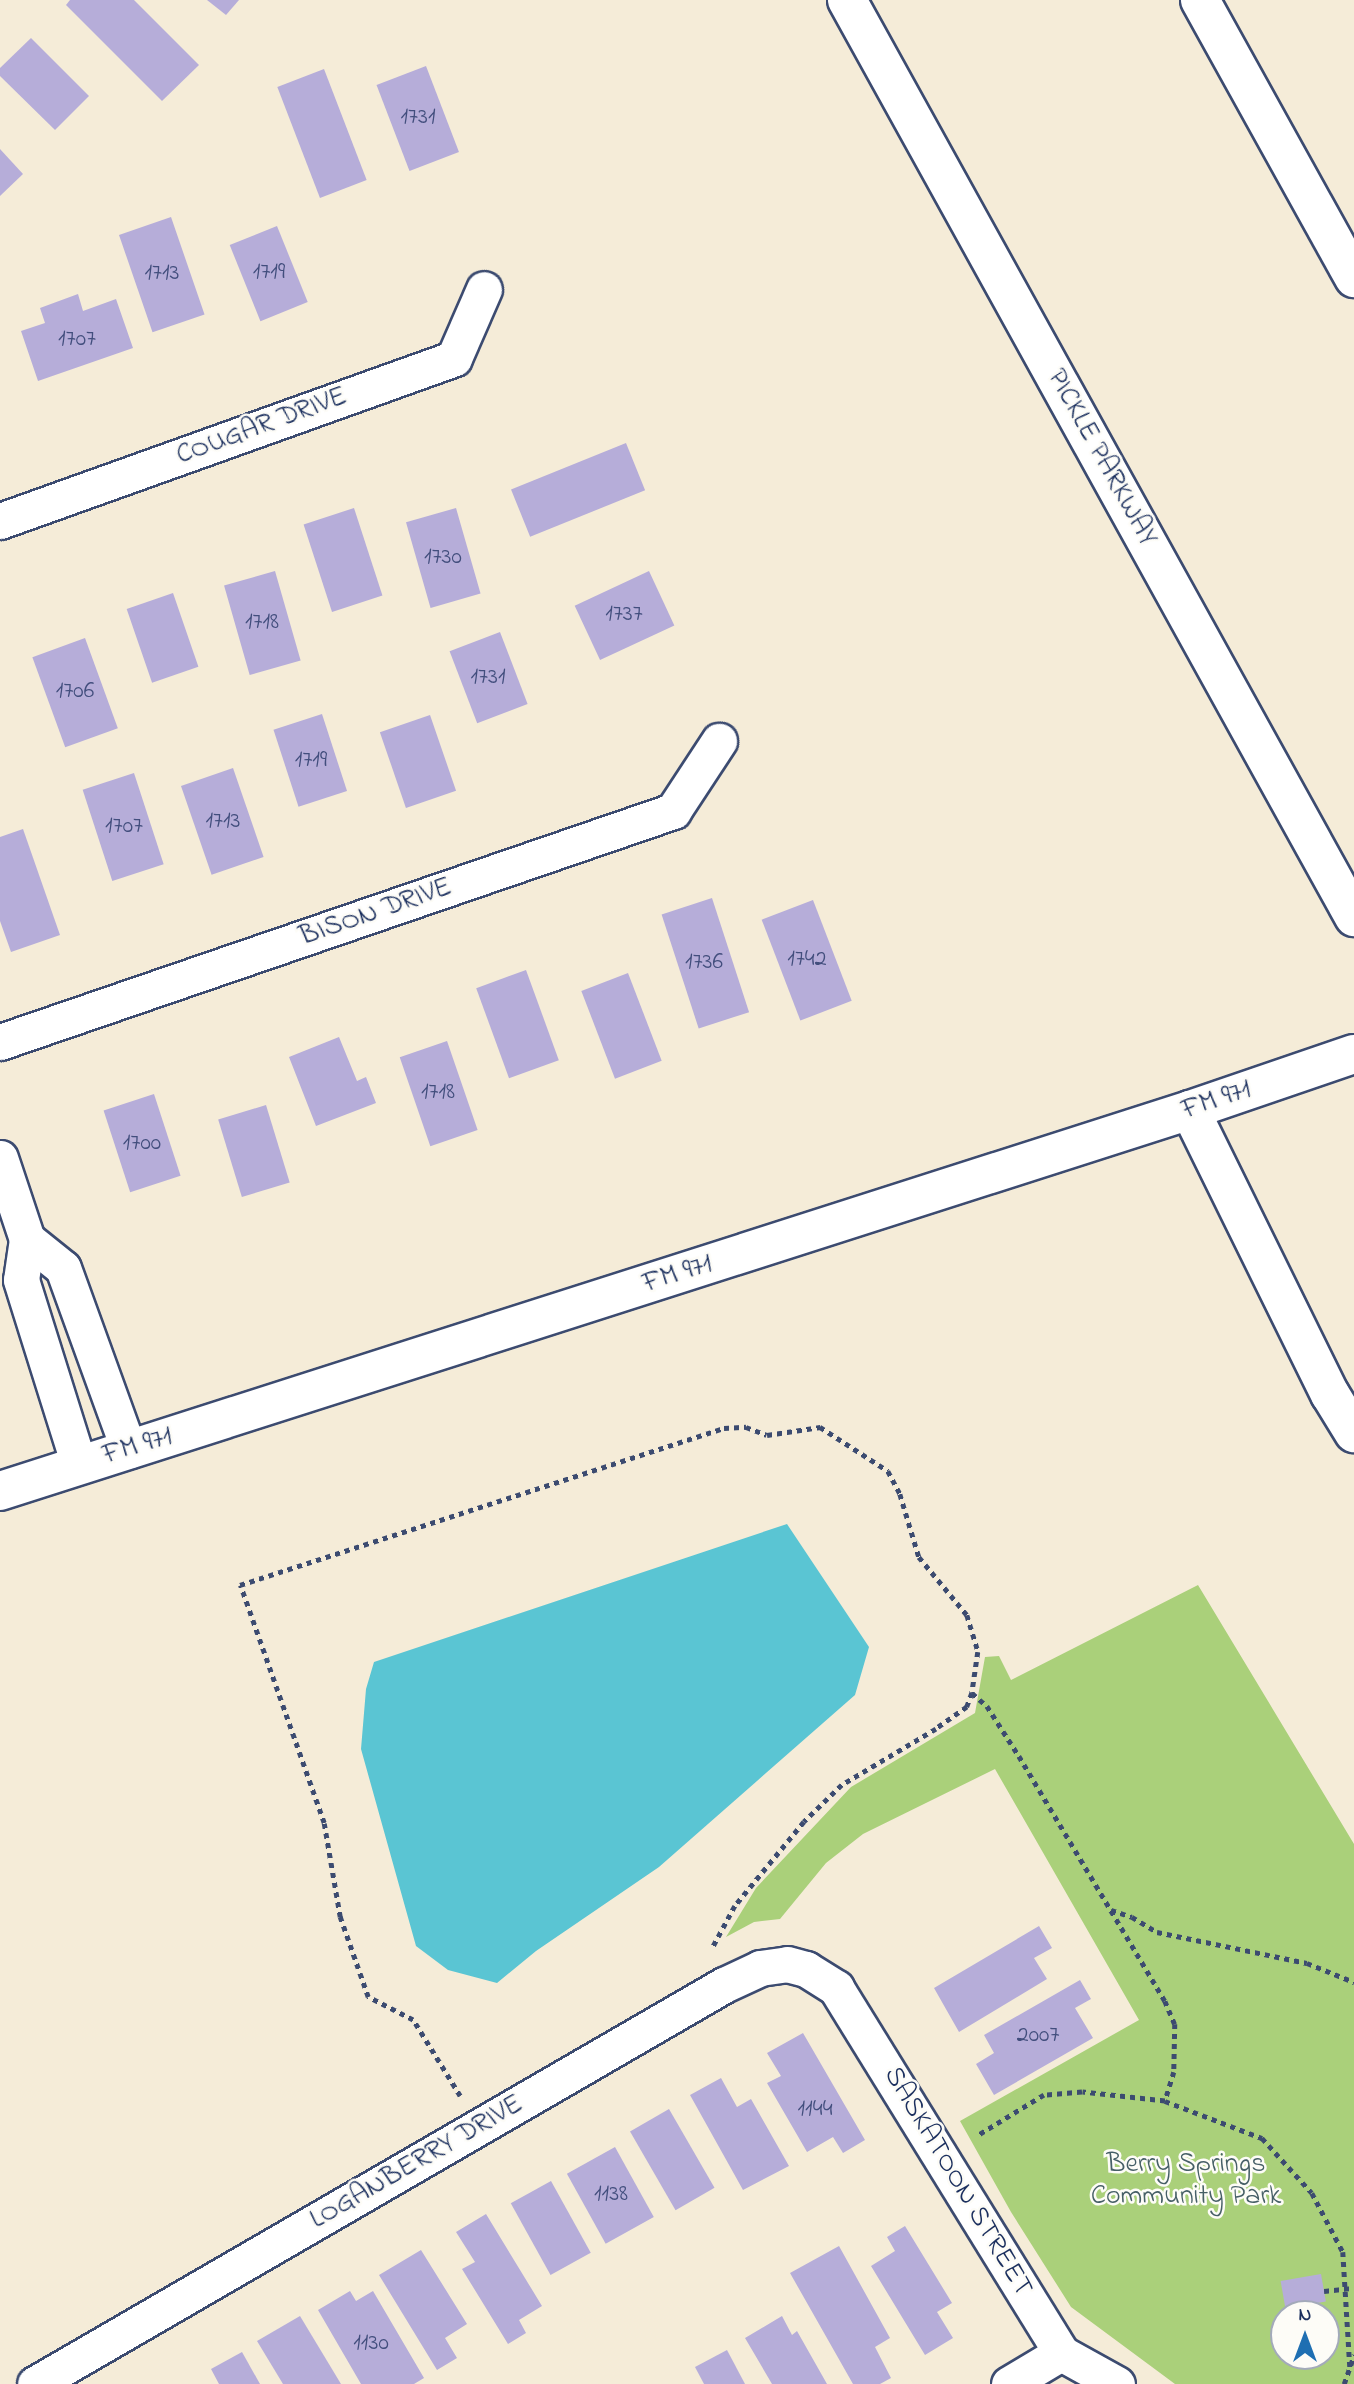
<!DOCTYPE html>
<style>
body{margin:0}
#map{position:relative;width:1354px;height:2384px;overflow:hidden;background:#f5ecd8;font-family:"Indie Flower",sans-serif}
div>[style]{position:absolute}
.green>*{inset:0;background:#aad07a}
.water>*{inset:0;background:#5ac5d3}
.building>*{inset:0;background:#b6add9;transform-origin:0 0}
.path>*{height:4.5px;margin-top:-2.25px;transform-origin:0;background:repeating-linear-gradient(90deg,#3c4b70 0 5px,transparent 0 10px)}
.roads{filter:drop-shadow(2px 0 #3c4b70) drop-shadow(-2px 0 #3c4b70) drop-shadow(0 2px #3c4b70) drop-shadow(0 -2px #3c4b70)}
.street>*{height:35px;margin:-17.5px;padding:0 17.5px;transform-origin:17.5px;border-radius:17.5px;background:#fff}
.secondary>*{height:38px;margin:-19px;padding:0 19px;transform-origin:19px;border-radius:19px;background:#fff}
.highway>*{height:38px;margin:-19px;padding:0 19px;transform-origin:19px;border-radius:19px;background:#fff}
span{translate:-50% -50%;white-space:nowrap;text-align:center;line-height:1.15;-webkit-text-stroke:5px #fdfcf7;paint-order:stroke}
.number-label{font-size:24px;color:#424e7d}
.number-label span{-webkit-text-stroke-width:0}
.street-label{font-size:28px;color:#1b2f5e}
.park-label{font-size:28px;color:#465f66}
.north{position:absolute;left:1270px;top:2300px;width:70px;height:70px;box-sizing:border-box;background:#fdfcf7;border:2px solid #a3aaba;border-radius:50%;rotate:0deg;font-size:19px;font-weight:700;line-height:28px;text-align:center;color:#1b2f5e}
.north::after{content:'';display:block;margin:auto;width:24px;height:32px;background:#1f6fb2;clip-path:polygon(50% 0,100% 100%,50% 72%,0 100%)}
</style>
<div id="map">
<div class="green">
<i style="clip-path:polygon(evenodd,1198px 1585px,1354px 1844px,1354px 2384px,1175px 2384px,1071px 2307px,1011px 2212px,960px 2121px,1139px 2020px,995px 1769px,863px 1834px,826px 1863px,780px 1919px,754px 1922px,726px 1937px,756px 1888px,851px 1787px,975px 1713px,985px 1657px,999px 1656px,1011px 1680px,1198px 1585px,1284px 2314px,1326px 2314px,1326px 2356px,1284px 2356px,1284px 2314px)"></i>
</div>
<div class="water">
<i style="clip-path:polygon(787px 1524px,869px 1647px,855px 1695px,659px 1867px,536px 1951px,497px 1983px,448px 1970px,416px 1946px,361px 1749px,366px 1689px,374px 1662px)"></i>
</div>
<div class="building">
<i style="clip-path:polygon(70px 0,134px 0,199px 65px,162px 101px,66px 5px)"></i>
<i style="clip-path:polygon(207px 0,239px 0,226px 15px)"></i>
<i style="clip-path:polygon(31px 38px,89px 96px,55px 130px,0 76px,0 68px)"></i>
<i style="left:426px;top:66px;width:92px;height:53px;rotate:69deg"></i>
<i style="left:324px;top:69px;width:119px;height:50px;rotate:69deg"></i>
<i style="clip-path:polygon(0 149px,23px 174px,0 196px)"></i>
<i style="left:171px;top:217px;width:103px;height:55px;rotate:71deg"></i>
<i style="left:277px;top:226px;width:82px;height:51px;rotate:68deg"></i>
<i style="clip-path:polygon(78px 294px,83px 311px,116px 299px,133px 348px,38px 381px,21px 331px,45px 323px,40px 308px)"></i>
<i style="left:626px;top:443px;width:51px;height:124px;rotate:68deg"></i>
<i style="left:354px;top:508px;width:92px;height:53px;rotate:72deg"></i>
<i style="left:456px;top:508px;width:89px;height:52px;rotate:74deg"></i>
<i style="left:275px;top:571px;width:93px;height:53px;rotate:74deg"></i>
<i style="left:649px;top:571px;width:60px;height:82px;rotate:65deg"></i>
<i style="left:173px;top:593px;width:78px;height:49px;rotate:71deg"></i>
<i style="left:500px;top:632px;width:77px;height:54px;rotate:69deg"></i>
<i style="left:85px;top:638px;width:96px;height:56px;rotate:70deg"></i>
<i style="left:322px;top:714px;width:81px;height:51px;rotate:72deg"></i>
<i style="left:430px;top:715px;width:80px;height:53px;rotate:71deg"></i>
<i style="left:233px;top:768px;width:94px;height:55px;rotate:71deg"></i>
<i style="left:134px;top:773px;width:96px;height:54px;rotate:72deg"></i>
<i style="clip-path:polygon(23px 829px,60px 935px,11px 952px,0 921px,0 837px)"></i>
<i style="left:712px;top:898px;width:120px;height:53px;rotate:72deg"></i>
<i style="left:813px;top:900px;width:108px;height:55px;rotate:69deg"></i>
<i style="left:526px;top:970px;width:96px;height:53px;rotate:70deg"></i>
<i style="left:628px;top:973px;width:94px;height:50px;rotate:69deg"></i>
<i style="clip-path:polygon(339px 1037px,357px 1081px,366px 1077px,376px 1103px,316px 1126px,289px 1057px)"></i>
<i style="left:447px;top:1041px;width:94px;height:50px;rotate:71deg"></i>
<i style="left:154px;top:1094px;width:86px;height:53px;rotate:72deg"></i>
<i style="left:266px;top:1105px;width:81px;height:50px;rotate:73deg"></i>
<i style="clip-path:polygon(1039px 1926px,1052px 1948px,1034px 1958px,1047px 1979px,959px 2032px,934px 1988px)"></i>
<i style="clip-path:polygon(1080px 1980px,1091px 1999px,1075px 2008px,1093px 2038px,994px 2095px,976px 2064px,994px 2053px,984px 2035px)"></i>
<i style="clip-path:polygon(803px 2033px,865px 2140px,843px 2153px,833px 2137px,807px 2152px,767px 2083px,781px 2076px,767px 2053px)"></i>
<i style="clip-path:polygon(721px 2078px,737px 2107px,751px 2099px,789px 2166px,743px 2190px,690px 2095px)"></i>
<i style="left:669px;top:2109px;width:91px;height:45px;rotate:60deg"></i>
<i style="left:615px;top:2147px;width:80px;height:55px;rotate:61deg"></i>
<i style="left:551px;top:2181px;width:82px;height:46px;rotate:61deg"></i>
<i style="clip-path:polygon(486px 2214px,542px 2306px,519px 2320px,526px 2333px,508px 2344px,462px 2269px,475px 2262px,456px 2232px)"></i>
<i style="clip-path:polygon(905px 2226px,952px 2303px,937px 2312px,953px 2338px,925px 2355px,871px 2266px,895px 2251px,887px 2237px)"></i>
<i style="clip-path:polygon(839px 2246px,890px 2338px,875px 2347px,891px 2378px,880px 2384px,853px 2384px,790px 2273px)"></i>
<i style="clip-path:polygon(421px 2250px,467px 2324px,445px 2338px,457px 2358px,437px 2370px,379px 2275px)"></i>
<i style="left:1321px;top:2274px;width:28px;height:41px;rotate:80deg"></i>
<i style="clip-path:polygon(350px 2291px,356px 2301px,373px 2291px,424px 2378px,414px 2384px,361px 2384px,318px 2310px)"></i>
<i style="clip-path:polygon(300px 2316px,341px 2384px,283px 2384px,257px 2341px)"></i>
<i style="clip-path:polygon(782px 2316px,792px 2335px,797px 2331px,827px 2384px,772px 2384px,745px 2338px)"></i>
<i style="clip-path:polygon(727px 2350px,745px 2384px,704px 2384px,695px 2367px)"></i>
<i style="clip-path:polygon(242px 2352px,260px 2384px,219px 2384px,211px 2369px)"></i>
</div>
<div class="path">
<i style="left:972px;top:1693px;width:20px;rotate:41deg"></i>
<i style="left:987px;top:1706px;width:59px;rotate:57.4deg"></i>
<i style="left:1019px;top:1756px;width:285px;rotate:59.2deg"></i>
<i style="left:1165px;top:2001px;width:25px;rotate:67deg"></i>
<i style="left:1175px;top:2024px;width:48px;rotate:91.2deg"></i>
<i style="left:1174px;top:2072px;width:30px;rotate:107deg"></i>
<i style="left:1165px;top:2101px;width:83px;rotate:-173.8deg"></i>
<i style="left:1082px;top:2092px;width:38px;rotate:175deg"></i>
<i style="left:1044px;top:2095px;width:79px;rotate:148.5deg"></i>
<i style="left:1111px;top:1910px;width:22px;rotate:18deg"></i>
<i style="left:1132px;top:1917px;width:29px;rotate:31deg"></i>
<i style="left:1157px;top:1932px;width:153px;rotate:11.7deg"></i>
<i style="left:1307px;top:1963px;width:51px;rotate:22deg"></i>
<i style="left:460px;top:2096px;width:89px;rotate:-121.7deg"></i>
<i style="left:413px;top:2020px;width:51px;rotate:-152.9deg"></i>
<i style="left:368px;top:1997px;width:85px;rotate:-109.3deg"></i>
<i style="left:340px;top:1917px;width:95px;rotate:-99.7deg"></i>
<i style="left:324px;top:1823px;width:252px;rotate:-109.4deg"></i>
<i style="left:240px;top:1585px;width:509px;rotate:-17.97deg"></i>
<i style="left:724px;top:1428px;width:22px;rotate:-3deg"></i>
<i style="left:746px;top:1427px;width:22px;rotate:21deg"></i>
<i style="left:767px;top:1435px;width:54px;rotate:-8.6deg"></i>
<i style="left:820px;top:1427px;width:81px;rotate:32.9deg"></i>
<i style="left:888px;top:1471px;width:26px;rotate:62deg"></i>
<i style="left:900px;top:1494px;width:66px;rotate:73.2deg"></i>
<i style="left:919px;top:1557px;width:75px;rotate:50.4deg"></i>
<i style="left:967px;top:1615px;width:39px;rotate:73deg"></i>
<i style="left:978px;top:1652px;width:41px;rotate:98.3deg"></i>
<i style="left:972px;top:1693px;width:15px;rotate:110deg"></i>
<i style="left:967px;top:1707px;width:38px;rotate:145deg"></i>
<i style="left:936px;top:1729px;width:109px;rotate:149.2deg"></i>
<i style="left:842px;top:1785px;width:53px;rotate:135.8deg"></i>
<i style="left:804px;top:1822px;width:109px;rotate:129.4deg"></i>
<i style="left:735px;top:1906px;width:47px;rotate:118.2deg"></i>
<i style="left:1165px;top:2101px;width:104px;rotate:20.9deg"></i>
<i style="left:1262px;top:2138px;width:74px;rotate:47.7deg"></i>
<i style="left:1312px;top:2193px;width:67px;rotate:62.3deg"></i>
<i style="left:1343px;top:2252px;width:115px;rotate:86.5deg"></i>
<i style="left:1324px;top:2291px;width:30px;rotate:-6deg"></i>
<i style="left:1344px;top:2384px;width:31px;rotate:-71deg"></i>
</div>
<div class="roads">
<div class="street">
<i style="left:0;top:521px;width:482px;rotate:-19.7deg"></i>
<i style="left:454px;top:358px;width:75px;rotate:-66.5deg"></i>
<i style="left:0;top:1042px;width:712px;rotate:-18.94deg"></i>
<i style="left:673px;top:811px;width:84px;rotate:-56.7deg"></i>
<i style="left:0;top:1158px;width:85px;rotate:71.6deg"></i>
<i style="left:27px;top:1239px;width:41px;rotate:98.3deg"></i>
<i style="left:21px;top:1280px;width:194px;rotate:72.6deg"></i>
<i style="left:27px;top:1239px;width:46px;rotate:38.9deg"></i>
<i style="left:63px;top:1268px;width:194px;rotate:70.1deg"></i>
<i style="left:35px;top:2384px;width:796px;rotate:-30.08deg"></i>
<i style="left:724px;top:1985px;width:40px;rotate:-25deg"></i>
<i style="left:760px;top:1968px;width:27px;rotate:-8deg"></i>
<i style="left:787px;top:1964px;width:20px;rotate:15deg"></i>
<i style="left:806px;top:1969px;width:36px;rotate:32deg"></i>
<i style="left:836px;top:1988px;width:429px;rotate:58.3deg"></i>
<i style="left:1061px;top:2353px;width:64px;rotate:29deg"></i>
<i style="left:1009px;top:2384px;width:61px;rotate:-30.8deg"></i>
</div>
<div class="secondary">
<i style="left:0;top:1491px;width:1250px;rotate:-17.75deg"></i>
<i style="left:1190px;top:1110px;width:173px;rotate:-18.9deg"></i>
</div>
<div class="highway">
<i style="left:847px;top:0;width:1048px;rotate:61.06deg"></i>
<i style="left:1200px;top:0;width:318px;rotate:61deg"></i>
<i style="left:1190px;top:1110px;width:317px;rotate:63.8deg"></i>
<i style="left:1330px;top:1394px;width:46px;rotate:58.4deg"></i>
</div>
</div>
<div class="number-label">
<span style="left:418px;top:118px">1731</span>
<span style="left:269px;top:273px">1719</span>
<span style="left:162px;top:274px">1713</span>
<span style="left:77px;top:340px">1707</span>
<span style="left:443px;top:558px">1730</span>
<span style="left:624px;top:615px">1737</span>
<span style="left:262px;top:623px">1718</span>
<span style="left:488px;top:678px">1731</span>
<span style="left:75px;top:692px">1706</span>
<span style="left:311px;top:761px">1719</span>
<span style="left:223px;top:822px">1713</span>
<span style="left:124px;top:827px">1707</span>
<span style="left:807px;top:960px">1742</span>
<span style="left:704px;top:963px">1736</span>
<span style="left:438px;top:1093px">1718</span>
<span style="left:142px;top:1144px">1700</span>
<span style="left:1038px;top:2036px">2007</span>
<span style="left:815px;top:2110px">1144</span>
<span style="left:611px;top:2195px">1138</span>
<span style="left:371px;top:2344px">1130</span>
</div>
<div class="street-label">
<span style="left:262px;top:427px;rotate:-20deg">COUGAR DRIVE</span>
<span style="left:1101px;top:458px;rotate:61deg">PICKLE PARKWAY</span>
<span style="left:376px;top:913px;rotate:-19deg">BISON DRIVE</span>
<span style="left:1217px;top:1101px;rotate:-19deg">FM 971</span>
<span style="left:678px;top:1275px;rotate:-18deg">FM 971</span>
<span style="left:138px;top:1447px;rotate:-17deg">FM 971</span>
<span style="left:417px;top:2163px;rotate:-30deg">LOGANBERRY DRIVE</span>
<span style="left:957px;top:2182px;rotate:59deg">SASKATOON STREET</span>
</div>
<div class="park-label">
<span style="left:1186px;top:2181px">Berry Springs<br>Community Park</span>
</div>
<div class="north">N</div>
</div>
